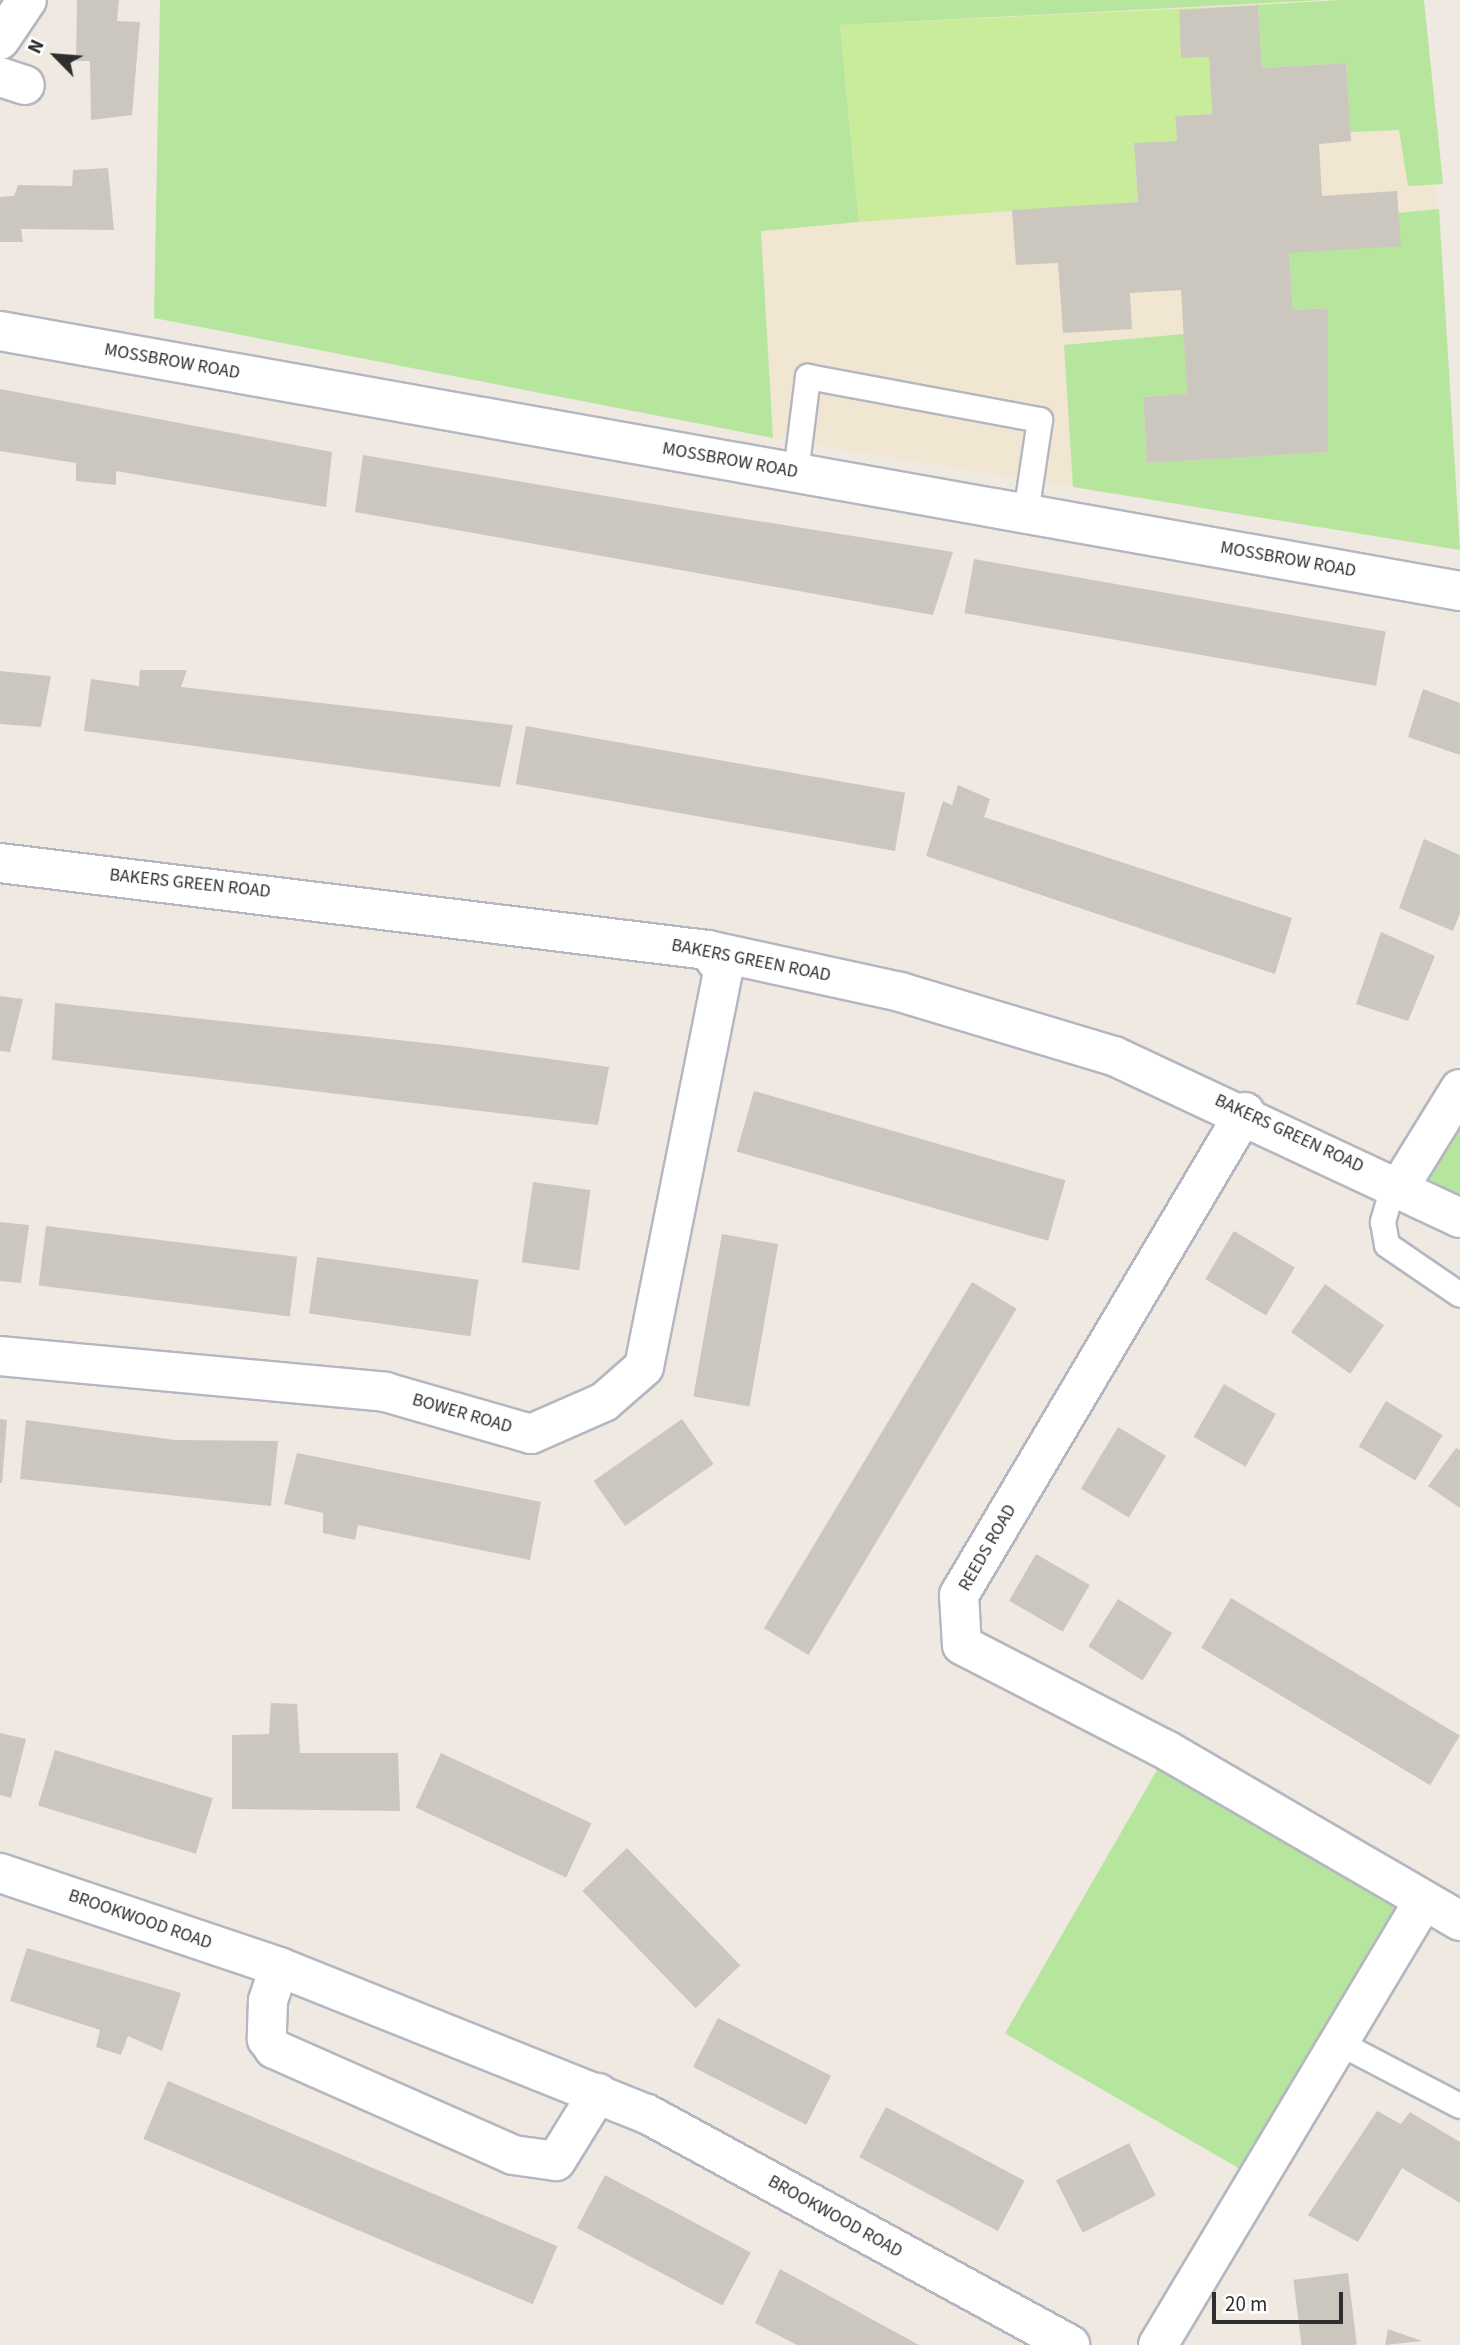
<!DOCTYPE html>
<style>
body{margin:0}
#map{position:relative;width:1460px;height:2345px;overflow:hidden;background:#efe9e1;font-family:"Source Sans 3",sans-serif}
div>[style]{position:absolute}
.education>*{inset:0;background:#f0e6d1}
.green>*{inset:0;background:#b6e59e;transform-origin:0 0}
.pitch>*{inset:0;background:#c9ec9a}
.building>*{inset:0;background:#cbc7bf;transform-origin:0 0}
.roads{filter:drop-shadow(2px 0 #b4b7c1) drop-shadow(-2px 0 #b4b7c1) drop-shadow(0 2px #b4b7c1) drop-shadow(0 -2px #b4b7c1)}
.lane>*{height:24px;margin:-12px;padding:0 12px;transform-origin:12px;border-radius:12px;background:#fff}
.street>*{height:38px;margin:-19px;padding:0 19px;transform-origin:19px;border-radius:19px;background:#fff}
span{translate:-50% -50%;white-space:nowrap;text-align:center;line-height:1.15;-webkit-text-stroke:5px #fff;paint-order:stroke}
.street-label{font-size:18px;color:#2e2e2e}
.north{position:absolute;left:21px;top:21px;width:70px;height:70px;-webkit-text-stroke:5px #fff;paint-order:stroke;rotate:295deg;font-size:19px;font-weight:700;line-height:28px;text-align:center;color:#2e2e2e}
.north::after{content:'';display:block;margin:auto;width:24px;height:32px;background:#2e2e2e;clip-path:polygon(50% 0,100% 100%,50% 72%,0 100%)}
.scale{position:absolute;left:1212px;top:2292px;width:131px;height:32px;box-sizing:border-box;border:4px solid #2e2e2e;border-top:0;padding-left:9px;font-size:21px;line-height:24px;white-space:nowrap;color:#2e2e2e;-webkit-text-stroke:5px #fff;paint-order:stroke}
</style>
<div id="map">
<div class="education">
<i style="clip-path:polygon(838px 0,1423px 0,1460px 550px,773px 438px,761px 230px,859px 222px)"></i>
</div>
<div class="green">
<i style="clip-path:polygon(160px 0,1324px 0,840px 25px,859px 222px,761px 231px,773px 438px,154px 318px)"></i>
<i style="clip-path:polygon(1341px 0,1424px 0,1443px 184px,1408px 186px,1399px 130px,1350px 132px,1346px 63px,1262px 68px,1258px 5px)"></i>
<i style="clip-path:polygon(1439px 209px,1460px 550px,1073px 487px,1064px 345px,1184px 334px,1187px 394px,1143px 397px,1147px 463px,1327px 452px,1328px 308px,1293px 310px,1289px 253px,1398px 213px)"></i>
<i style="clip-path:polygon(1460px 1089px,1460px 1221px,1400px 1186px)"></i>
<i style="left:1168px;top:1751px;width:296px;height:326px;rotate:30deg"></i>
</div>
<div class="pitch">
<i style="clip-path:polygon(1258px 5px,1179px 10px,1181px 58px,1209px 57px,1212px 114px,1175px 116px,1177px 141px,1134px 144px,1138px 202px,859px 222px,840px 25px)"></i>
</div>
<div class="building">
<i style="clip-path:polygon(77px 0,119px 0,117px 21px,140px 22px,132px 115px,91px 120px,90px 61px,76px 61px)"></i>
<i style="clip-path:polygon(1258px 5px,1262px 68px,1346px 63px,1351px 141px,1319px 144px,1322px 196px,1397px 191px,1401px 246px,1289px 253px,1293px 310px,1328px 308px,1328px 452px,1147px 463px,1143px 397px,1187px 394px,1181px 290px,1130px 293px,1132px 329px,1063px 333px,1058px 263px,1016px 265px,1012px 210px,1138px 202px,1134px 143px,1177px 141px,1175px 116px,1212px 114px,1209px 57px,1181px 58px,1179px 10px)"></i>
<i style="clip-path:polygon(108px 168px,114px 230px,21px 229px,23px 242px,0 242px,0 197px,14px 196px,18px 185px,72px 186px,73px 170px)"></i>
<i style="clip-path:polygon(0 389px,332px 452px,326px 507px,116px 471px,116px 485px,76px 481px,76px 463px,0 451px)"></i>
<i style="clip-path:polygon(363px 455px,689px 510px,953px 552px,933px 615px,355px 512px)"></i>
<i style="left:974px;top:559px;width:418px;height:55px;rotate:10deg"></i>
<i style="clip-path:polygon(140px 670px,187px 670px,181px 687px,513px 725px,500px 787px,84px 731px,91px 679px,139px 686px)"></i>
<i style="clip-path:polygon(0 671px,51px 676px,41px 727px,0 724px)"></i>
<i style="clip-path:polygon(1423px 689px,1460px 703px,1460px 755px,1408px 737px)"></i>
<i style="left:526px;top:726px;width:385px;height:59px;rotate:10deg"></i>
<i style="clip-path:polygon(958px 785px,990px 799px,984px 817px,1292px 918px,1275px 974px,926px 856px,943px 801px,952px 805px)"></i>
<i style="clip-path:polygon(1424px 839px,1460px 855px,1460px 913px,1453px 931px,1399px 908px)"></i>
<i style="clip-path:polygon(1381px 932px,1435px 956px,1408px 1021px,1356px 1004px)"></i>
<i style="clip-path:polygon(0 996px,23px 999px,10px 1052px,0 1051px)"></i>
<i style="clip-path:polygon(55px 1003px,454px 1046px,609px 1067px,598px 1125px,52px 1060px)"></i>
<i style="left:754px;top:1091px;width:324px;height:63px;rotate:16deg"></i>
<i style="left:533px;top:1182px;width:58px;height:81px;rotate:8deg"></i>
<i style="clip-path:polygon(0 1222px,29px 1225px,21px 1283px,0 1281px)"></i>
<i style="left:46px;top:1226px;width:253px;height:60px;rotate:7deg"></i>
<i style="left:1234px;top:1231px;width:71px;height:56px;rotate:31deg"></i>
<i style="left:722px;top:1234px;width:57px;height:165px;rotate:10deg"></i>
<i style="left:317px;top:1257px;width:163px;height:57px;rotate:8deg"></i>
<i style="left:972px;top:1282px;width:52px;height:404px;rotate:31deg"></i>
<i style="left:1325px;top:1284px;width:72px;height:59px;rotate:35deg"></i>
<i style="left:1224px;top:1384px;width:60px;height:61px;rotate:30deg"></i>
<i style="left:1386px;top:1401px;width:66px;height:53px;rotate:31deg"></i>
<i style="clip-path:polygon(0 1419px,7px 1420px,2px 1483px,0 1483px)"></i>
<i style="left:682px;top:1419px;width:55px;height:108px;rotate:55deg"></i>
<i style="clip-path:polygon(26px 1420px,175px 1440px,278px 1441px,271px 1506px,20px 1479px)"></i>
<i style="left:1118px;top:1427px;width:56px;height:72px;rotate:31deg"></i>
<i style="clip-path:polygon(1456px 1448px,1460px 1450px,1460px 1508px,1428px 1486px)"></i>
<i style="clip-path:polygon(297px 1453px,541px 1502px,530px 1560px,358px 1525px,355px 1540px,323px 1533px,323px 1513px,284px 1504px)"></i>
<i style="left:1036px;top:1554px;width:62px;height:54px;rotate:30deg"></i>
<i style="left:1231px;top:1598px;width:267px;height:58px;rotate:31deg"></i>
<i style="left:1118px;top:1599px;width:64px;height:56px;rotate:32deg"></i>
<i style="clip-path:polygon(271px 1703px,297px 1704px,300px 1753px,398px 1753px,400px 1811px,232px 1809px,232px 1735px,269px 1734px)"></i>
<i style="clip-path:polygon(0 1733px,26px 1739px,11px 1798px,0 1795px)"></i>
<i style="left:55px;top:1750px;width:165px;height:58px;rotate:17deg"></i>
<i style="left:441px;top:1753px;width:166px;height:60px;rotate:25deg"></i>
<i style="left:627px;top:1848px;width:163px;height:62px;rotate:46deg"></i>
<i style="clip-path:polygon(27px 1948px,181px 1993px,162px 2051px,128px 2036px,121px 2055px,96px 2047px,100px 2030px,10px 2001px)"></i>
<i style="left:718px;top:2018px;width:127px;height:55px;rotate:27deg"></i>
<i style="left:168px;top:2081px;width:423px;height:63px;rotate:23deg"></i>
<i style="left:886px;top:2107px;width:157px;height:57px;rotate:28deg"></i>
<i style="clip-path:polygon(1377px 2111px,1401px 2124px,1410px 2112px,1460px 2142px,1460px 2203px,1402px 2168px,1358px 2242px,1308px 2215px)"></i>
<i style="left:1129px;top:2143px;width:59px;height:82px;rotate:63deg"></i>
<i style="left:605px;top:2175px;width:165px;height:60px;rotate:28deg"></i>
<i style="clip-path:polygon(780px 2269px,919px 2345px,797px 2345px,755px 2323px)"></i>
<i style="left:1348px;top:2273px;width:72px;height:55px;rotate:83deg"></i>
<i style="clip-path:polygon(1388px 2329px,1422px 2341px,1385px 2345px)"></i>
</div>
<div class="roads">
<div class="lane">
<i style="left:796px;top:473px;width:97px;rotate:-82.9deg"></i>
<i style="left:808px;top:377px;width:236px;rotate:10.5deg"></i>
<i style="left:1040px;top:420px;width:95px;rotate:98.5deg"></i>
<i style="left:1394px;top:1183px;width:41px;rotate:105.8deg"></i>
<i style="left:1383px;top:1222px;width:23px;rotate:80deg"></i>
<i style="left:1387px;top:1245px;width:88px;rotate:34.4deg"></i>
<i style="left:1339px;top:2043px;width:136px;rotate:27.5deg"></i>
</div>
<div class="street">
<i style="left:0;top:40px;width:48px;rotate:-56deg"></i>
<i style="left:0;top:77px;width:26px;rotate:18deg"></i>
<i style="left:0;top:331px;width:1483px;rotate:10.1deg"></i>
<i style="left:0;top:863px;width:713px;rotate:7.01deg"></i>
<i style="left:708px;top:950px;width:197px;rotate:12.3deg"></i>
<i style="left:900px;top:992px;width:223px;rotate:16.7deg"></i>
<i style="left:1114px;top:1056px;width:382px;rotate:25.1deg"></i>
<i style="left:1245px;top:1112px;width:561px;rotate:120.63deg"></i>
<i style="left:959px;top:1595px;width:50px;rotate:86.6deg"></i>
<i style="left:962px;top:1645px;width:232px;rotate:27.2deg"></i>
<i style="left:1168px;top:1751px;width:338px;rotate:30.2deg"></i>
<i style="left:1400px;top:1186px;width:114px;rotate:-58.3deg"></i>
<i style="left:0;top:1356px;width:387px;rotate:5.3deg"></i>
<i style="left:385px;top:1392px;width:152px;rotate:16deg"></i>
<i style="left:531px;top:1434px;width:80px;rotate:-23.7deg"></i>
<i style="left:604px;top:1402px;width:53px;rotate:-41.2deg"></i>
<i style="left:644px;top:1367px;width:405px;rotate:-78.7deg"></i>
<i style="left:723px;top:970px;width:25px;rotate:-127deg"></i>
<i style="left:0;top:1873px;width:294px;rotate:18.6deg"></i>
<i style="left:279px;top:1967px;width:396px;rotate:21.8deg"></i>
<i style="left:647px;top:2114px;width:482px;rotate:28.6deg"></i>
<i style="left:279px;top:1967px;width:36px;rotate:108deg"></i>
<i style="left:268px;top:2001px;width:38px;rotate:92deg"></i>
<i style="left:267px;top:2039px;width:12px;rotate:55deg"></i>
<i style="left:274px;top:2049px;width:261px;rotate:23.9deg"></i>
<i style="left:513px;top:2155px;width:43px;rotate:7.9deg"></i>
<i style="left:556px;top:2161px;width:80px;rotate:-58.3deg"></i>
<i style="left:1158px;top:2345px;width:518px;rotate:-59.13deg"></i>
</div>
</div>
<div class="street-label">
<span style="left:172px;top:362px;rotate:10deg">MOSSBROW ROAD</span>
<span style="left:730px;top:461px;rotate:10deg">MOSSBROW ROAD</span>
<span style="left:1288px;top:560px;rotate:10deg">MOSSBROW ROAD</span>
<span style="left:190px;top:884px;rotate:6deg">BAKERS GREEN ROAD</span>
<span style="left:751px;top:961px;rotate:11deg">BAKERS GREEN ROAD</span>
<span style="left:1289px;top:1134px;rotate:25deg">BAKERS GREEN ROAD</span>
<span style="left:462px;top:1414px;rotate:16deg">BOWER ROAD</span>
<span style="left:988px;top:1548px;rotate:-60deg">REEDS ROAD</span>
<span style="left:140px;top:1920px;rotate:19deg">BROOKWOOD ROAD</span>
<span style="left:835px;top:2217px;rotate:29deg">BROOKWOOD ROAD</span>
</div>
<div class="north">N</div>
<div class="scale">20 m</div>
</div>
